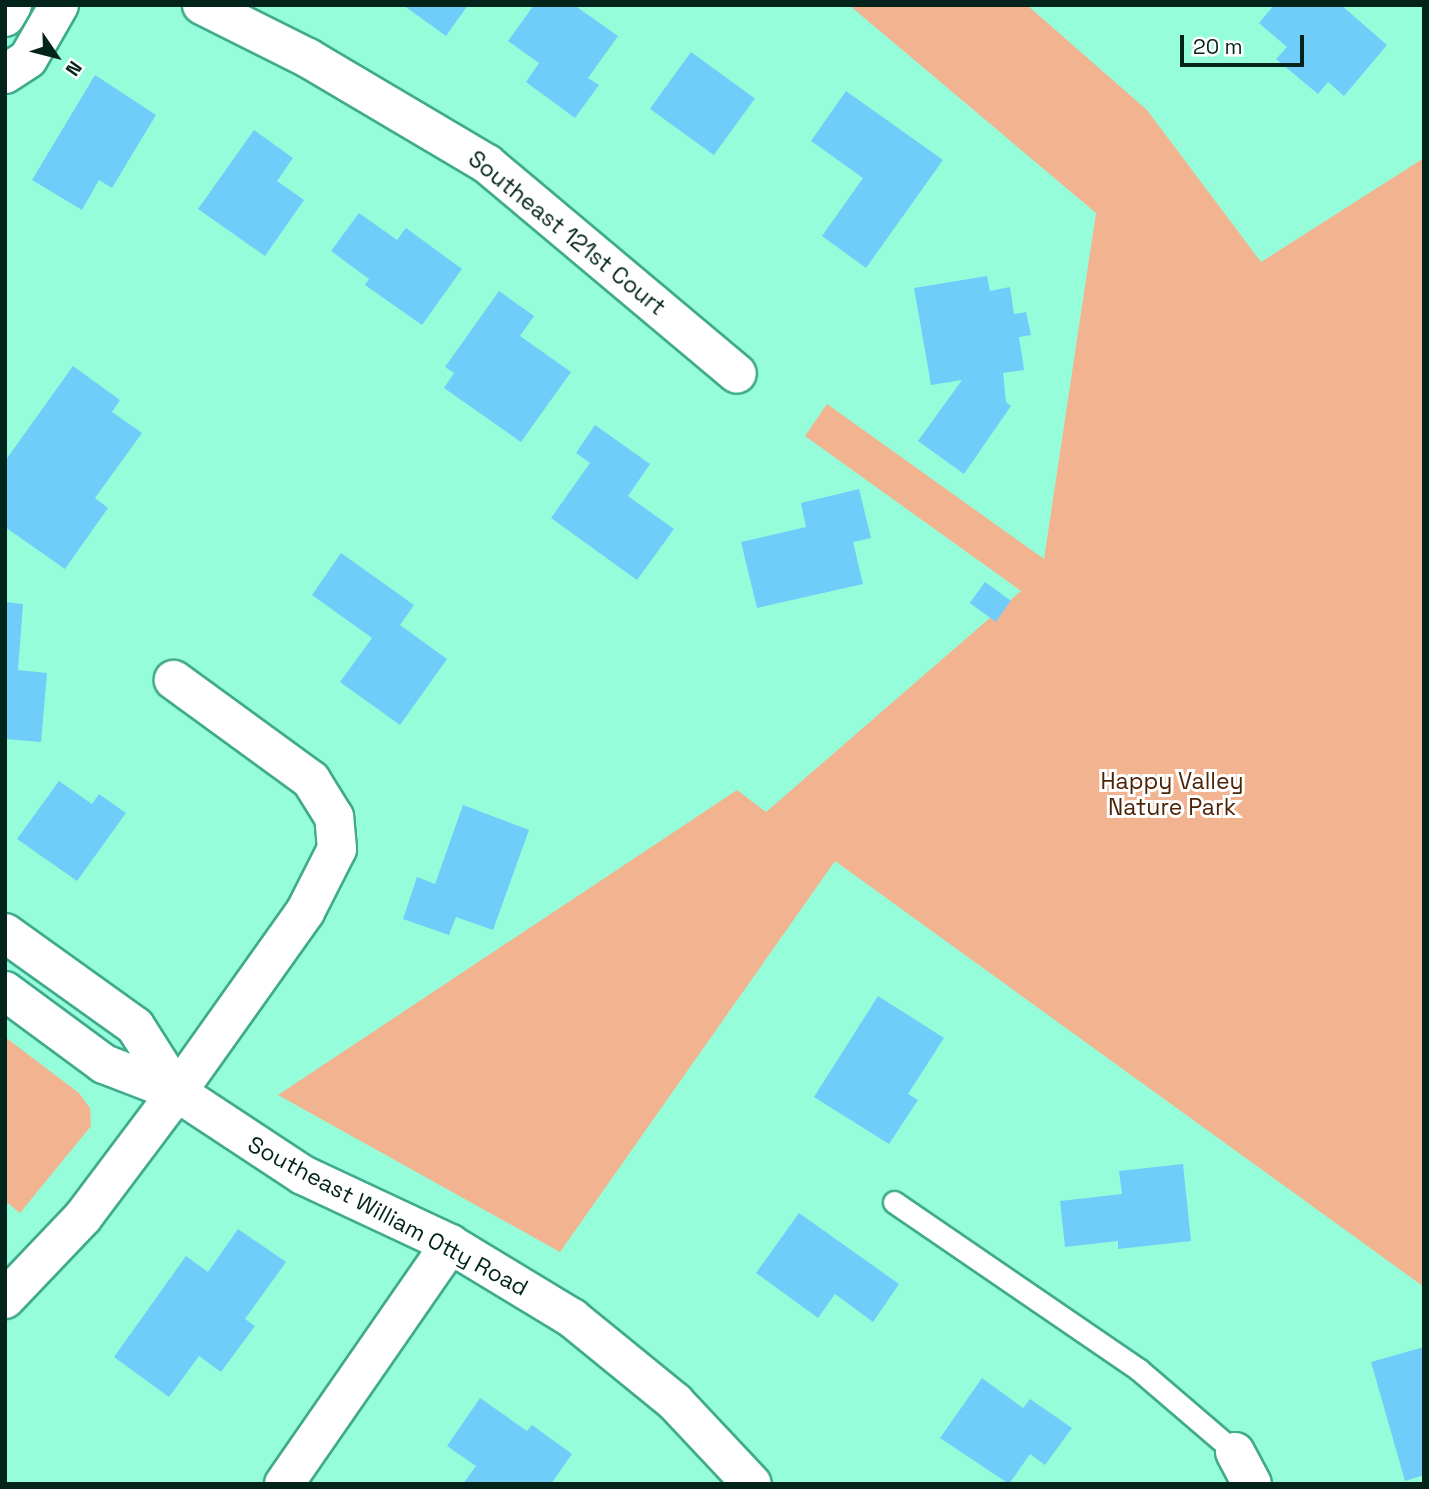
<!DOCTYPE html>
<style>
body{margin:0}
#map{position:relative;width:1429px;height:1489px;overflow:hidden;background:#96fddb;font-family:"Space Grotesk",sans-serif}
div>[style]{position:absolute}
.green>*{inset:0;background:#f2b490}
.building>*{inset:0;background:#70ccf8;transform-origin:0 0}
.roads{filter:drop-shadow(2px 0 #40ab8c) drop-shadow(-2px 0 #40ab8c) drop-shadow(0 2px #40ab8c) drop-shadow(0 -2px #40ab8c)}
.lane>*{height:21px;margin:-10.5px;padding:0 10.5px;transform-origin:10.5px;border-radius:10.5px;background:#fff}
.street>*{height:38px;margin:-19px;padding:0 19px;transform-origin:19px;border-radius:19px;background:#fff}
.secondary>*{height:38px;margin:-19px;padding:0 19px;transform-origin:19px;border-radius:19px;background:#fff}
span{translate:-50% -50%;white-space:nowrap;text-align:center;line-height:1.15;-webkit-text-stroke:6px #fff;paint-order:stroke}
.street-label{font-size:23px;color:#02241b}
.park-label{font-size:23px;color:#4d2306}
.frame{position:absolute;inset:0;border:7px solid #02241b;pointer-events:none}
.north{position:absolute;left:21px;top:21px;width:70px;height:70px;-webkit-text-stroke:5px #fff;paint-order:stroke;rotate:125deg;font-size:19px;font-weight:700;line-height:28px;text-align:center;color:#02241b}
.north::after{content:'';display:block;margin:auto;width:24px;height:32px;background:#02241b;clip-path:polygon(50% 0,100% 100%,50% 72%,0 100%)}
.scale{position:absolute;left:1180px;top:35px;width:124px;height:32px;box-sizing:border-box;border:4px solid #02241b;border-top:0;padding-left:9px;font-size:21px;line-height:24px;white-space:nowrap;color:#02241b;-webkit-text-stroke:5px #fff;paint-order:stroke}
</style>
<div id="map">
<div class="green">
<i style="clip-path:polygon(849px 5px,1027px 5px,1147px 110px,1261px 262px,1424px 158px,1424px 1287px,835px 861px,560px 1252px,278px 1095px,737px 790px,766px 812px,1021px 591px,805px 436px,827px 404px,1044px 559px,1096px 213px)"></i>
<i style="clip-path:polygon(5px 1037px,79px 1093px,90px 1108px,91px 1126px,20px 1213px,5px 1201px)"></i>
</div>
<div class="building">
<i style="clip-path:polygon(403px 5px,468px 5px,446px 36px)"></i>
<i style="clip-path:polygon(534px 5px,574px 5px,618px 36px,588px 78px,599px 85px,575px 118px,526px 82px,539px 63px,508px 41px)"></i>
<i style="clip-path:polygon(1274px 5px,1341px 5px,1387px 45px,1344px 96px,1328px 82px,1318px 94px,1276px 59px,1287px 47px,1259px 23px)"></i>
<i style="left:691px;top:52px;width:79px;height:70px;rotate:36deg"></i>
<i style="clip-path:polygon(95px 75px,156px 115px,112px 188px,99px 180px,82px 210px,32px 180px)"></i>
<i style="clip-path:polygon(846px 91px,943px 160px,866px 268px,822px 236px,863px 178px,811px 141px)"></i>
<i style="clip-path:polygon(254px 130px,293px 158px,277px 181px,304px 200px,265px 256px,198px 209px)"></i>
<i style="clip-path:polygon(359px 213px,397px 240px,406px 228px,462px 269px,422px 325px,365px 285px,369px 279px,331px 251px)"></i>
<i style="clip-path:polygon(987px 276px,990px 291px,1010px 287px,1014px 314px,1026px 312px,1031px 335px,1019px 337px,1024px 370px,1003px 373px,1006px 402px,1011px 406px,964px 474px,918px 441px,962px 380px,931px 385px,914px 288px)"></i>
<i style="clip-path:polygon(499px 291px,534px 316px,520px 336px,571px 372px,521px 442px,444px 388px,454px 373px,445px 367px)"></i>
<i style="clip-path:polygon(73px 366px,120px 400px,112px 412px,142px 433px,95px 498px,108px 508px,65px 569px,5px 527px,5px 461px)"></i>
<i style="clip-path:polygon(595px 425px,650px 464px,628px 496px,674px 529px,637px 580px,551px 518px,590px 463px,576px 453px)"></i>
<i style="clip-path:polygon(859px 489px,871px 538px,853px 542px,863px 584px,757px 608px,741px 542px,806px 527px,801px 503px)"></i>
<i style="clip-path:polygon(341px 553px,414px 605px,400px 625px,447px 659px,400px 725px,340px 682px,372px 638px,312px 595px)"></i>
<i style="left:985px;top:582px;width:32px;height:26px;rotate:36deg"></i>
<i style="clip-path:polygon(5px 602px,23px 604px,18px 670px,47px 673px,41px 742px,5px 739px)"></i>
<i style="clip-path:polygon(59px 781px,92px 804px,99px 794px,126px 813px,77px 881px,17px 839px)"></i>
<i style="clip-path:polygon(463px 805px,529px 830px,493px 930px,456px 917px,449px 935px,403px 919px,417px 877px,435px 884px)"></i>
<i style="clip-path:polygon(878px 996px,944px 1038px,908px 1094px,918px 1100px,889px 1144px,814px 1097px)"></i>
<i style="clip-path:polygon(1183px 1164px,1191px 1241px,1118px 1249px,1118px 1241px,1065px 1247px,1060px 1201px,1122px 1194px,1119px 1171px)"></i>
<i style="clip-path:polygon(799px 1213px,899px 1284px,873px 1322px,835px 1294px,818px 1318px,756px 1273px)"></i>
<i style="clip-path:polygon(238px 1229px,286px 1262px,245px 1319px,255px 1326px,221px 1372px,199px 1356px,169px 1397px,114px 1357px,186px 1256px,208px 1272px)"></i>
<i style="clip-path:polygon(1424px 1347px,1424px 1475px,1405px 1481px,1371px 1362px)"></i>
<i style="clip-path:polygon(982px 1378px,1023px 1408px,1030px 1399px,1072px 1428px,1045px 1465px,1030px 1454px,1009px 1484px,940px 1438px)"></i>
<i style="clip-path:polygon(480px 1398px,527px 1431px,532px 1425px,572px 1454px,551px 1484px,463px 1484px,476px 1466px,447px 1446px)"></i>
</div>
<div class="roads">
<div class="lane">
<i style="left:894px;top:1202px;width:296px;rotate:34.4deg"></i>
<i style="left:1138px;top:1369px;width:128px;rotate:40.6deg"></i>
</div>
<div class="street">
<i style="left:202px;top:5px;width:119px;rotate:26.6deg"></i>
<i style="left:308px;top:58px;width:208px;rotate:30.6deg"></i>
<i style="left:487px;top:164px;width:326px;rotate:40deg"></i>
<i style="left:5px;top:1299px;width:113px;rotate:-46.4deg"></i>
<i style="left:83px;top:1217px;width:156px;rotate:-53.1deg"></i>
<i style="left:177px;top:1092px;width:221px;rotate:-54.6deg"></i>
<i style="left:305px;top:912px;width:71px;rotate:-63.1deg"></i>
<i style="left:337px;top:849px;width:32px;rotate:-95deg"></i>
<i style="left:334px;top:817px;width:44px;rotate:-121.9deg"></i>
<i style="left:311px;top:780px;width:170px;rotate:-143.9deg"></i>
<i style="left:1235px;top:1452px;width:36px;rotate:62deg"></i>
<i style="left:284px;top:1484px;width:292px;rotate:-55.3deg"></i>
</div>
<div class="secondary">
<i style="left:5px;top:17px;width:14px;rotate:-60deg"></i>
<i style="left:5px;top:74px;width:27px;rotate:-33deg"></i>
<i style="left:28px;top:59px;width:62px;rotate:-60.1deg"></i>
<i style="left:5px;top:933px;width:160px;rotate:35.6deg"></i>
<i style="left:135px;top:1026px;width:78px;rotate:57.5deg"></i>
<i style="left:5px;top:991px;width:123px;rotate:36.4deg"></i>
<i style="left:104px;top:1064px;width:78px;rotate:21deg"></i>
<i style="left:177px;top:1092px;width:151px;rotate:33.4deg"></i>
<i style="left:303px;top:1175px;width:162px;rotate:25.1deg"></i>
<i style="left:450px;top:1244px;width:143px;rotate:31.2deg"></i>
<i style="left:572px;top:1318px;width:133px;rotate:39.2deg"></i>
<i style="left:675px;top:1402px;width:112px;rotate:46.8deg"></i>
</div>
</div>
<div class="street-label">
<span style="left:567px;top:233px;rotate:39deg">Southeast 121st Court</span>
<span style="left:388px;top:1216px;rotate:28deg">Southeast William Otty Road</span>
</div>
<div class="park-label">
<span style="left:1172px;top:794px">Happy Valley<br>Nature Park</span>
</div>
<div class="frame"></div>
<div class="north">N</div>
<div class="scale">20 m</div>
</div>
